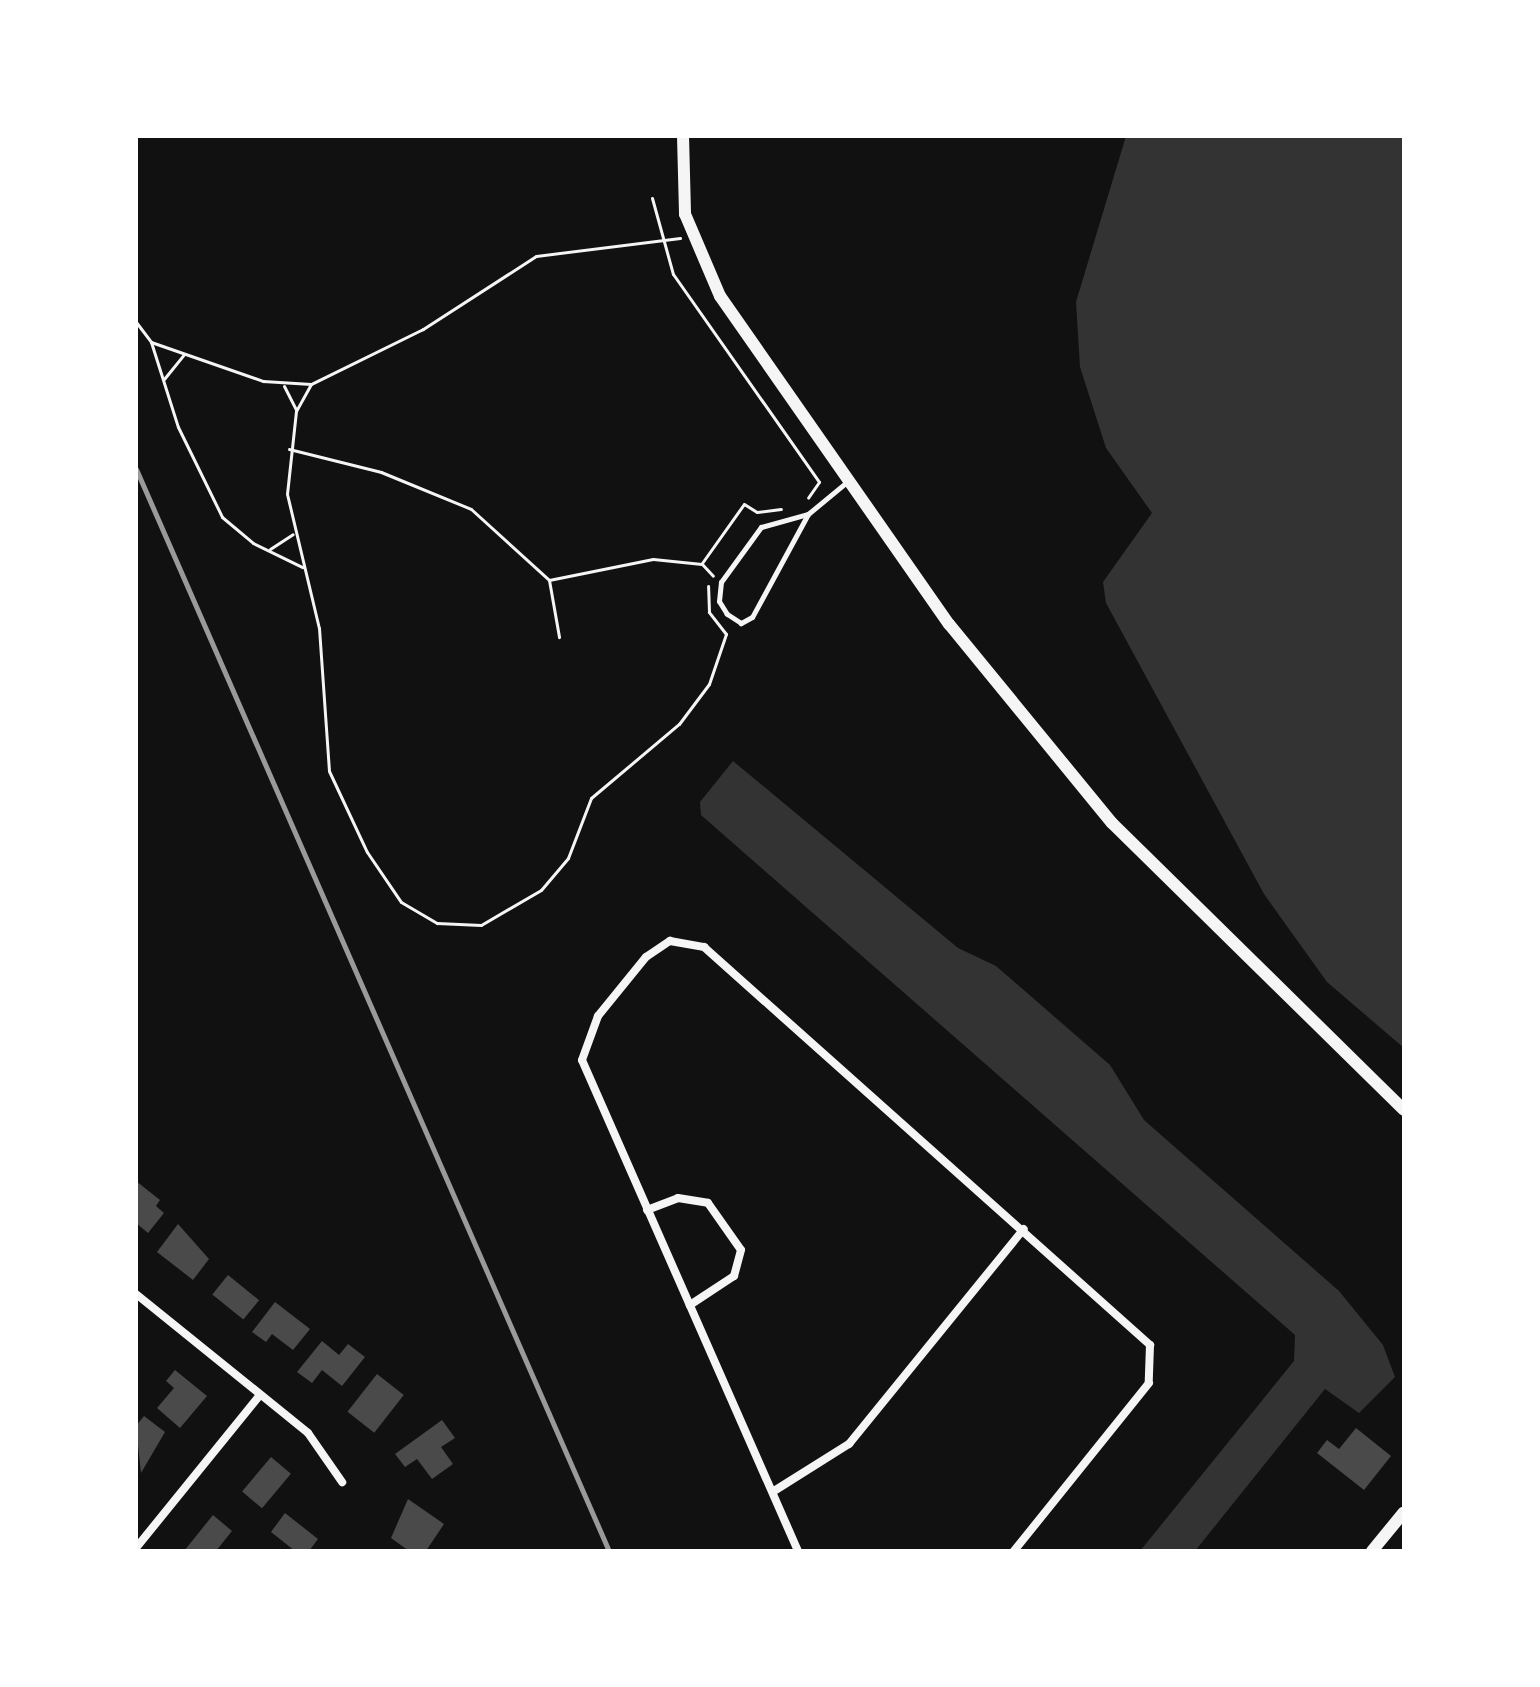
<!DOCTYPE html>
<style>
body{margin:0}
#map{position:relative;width:1540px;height:1687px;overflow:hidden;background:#111;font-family:"Noto Sans",sans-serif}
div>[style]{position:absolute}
.water>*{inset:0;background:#333}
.building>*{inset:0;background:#4a4a4a;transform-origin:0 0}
.path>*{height:3px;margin:-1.5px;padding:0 1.5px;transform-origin:1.5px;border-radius:1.5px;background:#f5f5f5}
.service>*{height:5px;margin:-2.5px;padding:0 2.5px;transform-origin:2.5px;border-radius:2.5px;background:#f5f5f5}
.minor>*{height:8px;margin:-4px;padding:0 4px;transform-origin:4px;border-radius:4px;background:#f5f5f5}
.tertiary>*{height:12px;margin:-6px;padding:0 6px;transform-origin:6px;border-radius:6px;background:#f5f5f5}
.rail>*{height:5px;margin:-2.5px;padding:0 2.5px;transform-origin:2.5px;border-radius:2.5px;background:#9a9a9a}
span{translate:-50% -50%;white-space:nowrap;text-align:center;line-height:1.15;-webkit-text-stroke:8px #fff;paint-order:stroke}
.frame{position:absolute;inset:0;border:138px solid #fff;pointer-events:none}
</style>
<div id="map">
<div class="water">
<i style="clip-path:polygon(1126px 136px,1404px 136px,1404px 1048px,1327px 982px,1264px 894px,1106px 603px,1103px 582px,1152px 513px,1106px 448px,1080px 367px,1076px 302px)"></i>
<i style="clip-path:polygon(733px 761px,958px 948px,996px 966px,1110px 1065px,1144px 1120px,1339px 1291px,1383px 1345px,1395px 1377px,1359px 1413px,1325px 1389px,1195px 1551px,1140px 1551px,1294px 1361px,1295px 1335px,701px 815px,700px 802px)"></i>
</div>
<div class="building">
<i style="clip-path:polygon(136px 1181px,160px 1200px,156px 1206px,164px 1213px,148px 1233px,136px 1223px)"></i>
<i style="clip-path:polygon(178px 1224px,209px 1259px,193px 1280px,157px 1252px)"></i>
<i style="left:228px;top:1275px;width:40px;height:25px;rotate:39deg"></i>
<i style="clip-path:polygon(275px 1302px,310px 1329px,293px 1350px,272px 1334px,266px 1342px,252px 1332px)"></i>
<i style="clip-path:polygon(322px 1341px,339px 1355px,348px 1344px,365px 1357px,342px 1386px,322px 1370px,312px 1383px,297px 1372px)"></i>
<i style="clip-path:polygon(175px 1370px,207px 1396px,180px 1428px,157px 1408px,174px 1388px,166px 1381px)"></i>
<i style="left:377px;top:1374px;width:34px;height:48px;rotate:38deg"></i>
<i style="clip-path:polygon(144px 1416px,165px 1432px,141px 1473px,136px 1426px)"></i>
<i style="clip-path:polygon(442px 1420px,455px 1438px,441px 1447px,453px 1464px,432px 1479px,417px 1459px,405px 1467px,395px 1454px)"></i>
<i style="clip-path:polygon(1356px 1428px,1391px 1456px,1364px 1490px,1317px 1453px,1327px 1440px,1339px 1449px)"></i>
<i style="left:271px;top:1457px;width:26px;height:45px;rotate:40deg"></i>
<i style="clip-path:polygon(408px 1499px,444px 1524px,426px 1551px,409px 1551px,391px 1538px)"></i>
<i style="clip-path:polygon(285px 1513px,318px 1539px,309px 1551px,295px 1551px,271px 1532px)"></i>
<i style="clip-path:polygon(213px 1515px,232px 1531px,216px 1551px,184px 1551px)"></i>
</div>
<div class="path">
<i style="left:652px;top:198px;width:79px;rotate:74.6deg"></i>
<i style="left:673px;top:274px;width:254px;rotate:54.9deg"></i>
<i style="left:819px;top:482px;width:19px;rotate:125deg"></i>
<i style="left:680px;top:238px;width:145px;rotate:172.9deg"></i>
<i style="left:536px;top:256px;width:135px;rotate:147.1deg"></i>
<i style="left:423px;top:329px;width:125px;rotate:153.8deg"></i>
<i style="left:311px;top:384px;width:31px;rotate:119deg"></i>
<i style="left:296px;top:411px;width:83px;rotate:96.2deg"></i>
<i style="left:287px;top:494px;width:138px;rotate:76.6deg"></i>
<i style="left:319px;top:628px;width:143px;rotate:86deg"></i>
<i style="left:329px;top:771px;width:89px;rotate:64.9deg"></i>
<i style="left:367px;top:852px;width:60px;rotate:55.8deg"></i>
<i style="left:401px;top:902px;width:42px;rotate:30.3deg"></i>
<i style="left:437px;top:923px;width:44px;rotate:2.6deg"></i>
<i style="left:481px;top:925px;width:69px;rotate:-30.3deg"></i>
<i style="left:541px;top:890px;width:42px;rotate:-49.8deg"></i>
<i style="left:568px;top:858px;width:64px;rotate:-69deg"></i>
<i style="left:591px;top:798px;width:115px;rotate:-40.1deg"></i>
<i style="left:679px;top:724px;width:50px;rotate:-53.1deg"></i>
<i style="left:709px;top:684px;width:53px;rotate:-71.2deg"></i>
<i style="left:726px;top:634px;width:28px;rotate:-128deg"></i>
<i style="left:709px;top:612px;width:26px;rotate:-92deg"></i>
<i style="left:136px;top:322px;width:25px;rotate:53deg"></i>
<i style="left:151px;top:342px;width:89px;rotate:72.4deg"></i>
<i style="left:178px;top:427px;width:100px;rotate:63.9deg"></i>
<i style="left:222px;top:517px;width:40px;rotate:40deg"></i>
<i style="left:253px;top:543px;width:55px;rotate:26.1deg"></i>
<i style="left:151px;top:342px;width:119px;rotate:19.2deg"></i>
<i style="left:263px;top:381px;width:48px;rotate:3.6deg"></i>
<i style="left:164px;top:379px;width:32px;rotate:-51deg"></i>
<i style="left:284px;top:386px;width:27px;rotate:63deg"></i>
<i style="left:289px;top:449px;width:95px;rotate:14deg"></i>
<i style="left:381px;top:472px;width:97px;rotate:22.3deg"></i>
<i style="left:471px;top:509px;width:105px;rotate:42.3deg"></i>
<i style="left:549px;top:580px;width:106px;rotate:-11.4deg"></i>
<i style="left:653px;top:559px;width:49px;rotate:5.8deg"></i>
<i style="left:702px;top:564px;width:16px;rotate:47deg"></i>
<i style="left:270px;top:549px;width:27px;rotate:-33deg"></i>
<i style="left:702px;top:563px;width:72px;rotate:-54.6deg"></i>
<i style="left:744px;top:504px;width:15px;rotate:32deg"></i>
<i style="left:757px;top:512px;width:24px;rotate:-7deg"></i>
<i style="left:549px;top:580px;width:58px;rotate:80deg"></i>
</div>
<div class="service">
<i style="left:808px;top:514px;width:117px;rotate:118.5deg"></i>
<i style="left:752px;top:617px;width:13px;rotate:151deg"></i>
<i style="left:741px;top:623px;width:17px;rotate:-147deg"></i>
<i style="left:727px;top:614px;width:15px;rotate:-122deg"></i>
<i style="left:719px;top:601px;width:19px;rotate:-84deg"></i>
<i style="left:721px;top:582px;width:68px;rotate:-54deg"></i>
<i style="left:761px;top:527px;width:49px;rotate:-15.5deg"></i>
<i style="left:808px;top:514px;width:52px;rotate:-39.5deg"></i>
</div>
<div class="minor">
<i style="left:647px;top:1210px;width:33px;rotate:-21deg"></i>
<i style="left:678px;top:1198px;width:30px;rotate:9deg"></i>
<i style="left:708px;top:1203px;width:57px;rotate:54.9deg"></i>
<i style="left:741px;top:1250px;width:27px;rotate:105deg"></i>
<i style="left:734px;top:1276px;width:53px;rotate:146.6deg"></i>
<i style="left:136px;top:1294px;width:221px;rotate:38.9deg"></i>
<i style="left:308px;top:1433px;width:60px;rotate:55.2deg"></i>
<i style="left:774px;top:1491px;width:89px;rotate:-32.1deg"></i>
<i style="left:849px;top:1444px;width:277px;rotate:-50.9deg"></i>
<i style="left:136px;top:1548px;width:197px;rotate:-51deg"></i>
<i style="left:798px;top:1551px;width:536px;rotate:-113.75deg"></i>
<i style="left:582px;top:1060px;width:47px;rotate:-70deg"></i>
<i style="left:598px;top:1016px;width:76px;rotate:-50.9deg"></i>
<i style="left:646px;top:957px;width:29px;rotate:-34deg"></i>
<i style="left:670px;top:941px;width:35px;rotate:10deg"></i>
<i style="left:704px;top:947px;width:598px;rotate:41.74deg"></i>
<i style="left:1150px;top:1345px;width:38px;rotate:92deg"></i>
<i style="left:1149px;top:1383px;width:216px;rotate:128.8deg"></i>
</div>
<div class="tertiary">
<i style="left:683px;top:136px;width:78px;rotate:88.5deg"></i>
<i style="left:685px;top:214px;width:89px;rotate:66.9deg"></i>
<i style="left:720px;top:296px;width:400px;rotate:55.1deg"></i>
<i style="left:949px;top:624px;width:257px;rotate:50.7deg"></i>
<i style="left:1112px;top:823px;width:409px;rotate:44.5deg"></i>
<i style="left:1372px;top:1551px;width:50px;rotate:-50.6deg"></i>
</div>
<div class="rail">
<i style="left:136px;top:469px;width:1181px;rotate:66.39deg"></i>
</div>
<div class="frame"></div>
</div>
